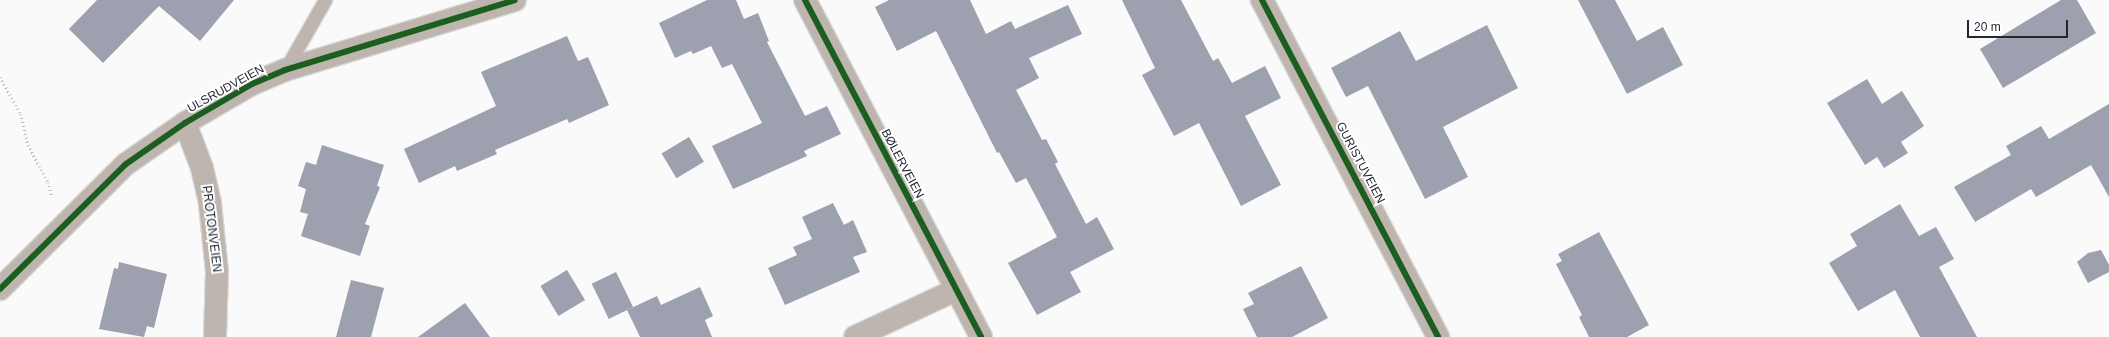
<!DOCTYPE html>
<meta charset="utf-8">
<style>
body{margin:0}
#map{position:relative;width:2109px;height:337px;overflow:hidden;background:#fafafa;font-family:Helvetica,sans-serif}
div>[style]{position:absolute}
.building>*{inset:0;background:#9ca0af;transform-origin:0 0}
.path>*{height:2.5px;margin-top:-1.25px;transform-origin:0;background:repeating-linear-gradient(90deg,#bfbab8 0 1px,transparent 0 4px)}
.roads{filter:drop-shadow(1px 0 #d7d8da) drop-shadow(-1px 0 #d7d8da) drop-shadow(0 1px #d7d8da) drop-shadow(0 -1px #d7d8da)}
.service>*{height:13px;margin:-6.5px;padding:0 6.5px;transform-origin:6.5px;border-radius:6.5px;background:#beb5ae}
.minor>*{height:22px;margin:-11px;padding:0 11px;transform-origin:11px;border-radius:11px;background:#beb5ae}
.cycleway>*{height:6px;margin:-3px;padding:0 3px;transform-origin:3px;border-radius:3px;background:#1b5e20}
span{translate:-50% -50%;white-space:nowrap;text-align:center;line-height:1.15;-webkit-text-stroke:4px #fff;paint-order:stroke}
.street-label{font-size:12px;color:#222732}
.scale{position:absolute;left:1967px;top:20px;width:101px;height:18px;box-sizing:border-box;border:2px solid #222732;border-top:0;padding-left:5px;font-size:12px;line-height:14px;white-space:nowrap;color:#222732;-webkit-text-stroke:3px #fff;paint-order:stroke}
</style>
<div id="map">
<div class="building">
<i style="clip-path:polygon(97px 0,234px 0,200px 41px,159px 6px,103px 63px,69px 29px)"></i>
<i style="clip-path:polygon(707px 0,736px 0,744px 19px,758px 13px,769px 41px,767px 42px,805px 116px,827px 106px,841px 134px,804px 151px,807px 156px,733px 189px,712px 146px,762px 123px,732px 64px,722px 68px,711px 46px,693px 54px,691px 51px,675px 58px,659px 23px)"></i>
<i style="clip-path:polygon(889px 0,970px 0,986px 34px,1011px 21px,1015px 29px,1068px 5px,1082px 34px,1029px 58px,1039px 78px,1016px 90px,1042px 140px,1046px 139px,1058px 162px,1055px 164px,1086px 224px,1097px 217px,1114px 249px,1070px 272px,1081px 292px,1037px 315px,1008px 263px,1057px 237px,1026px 178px,1016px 183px,999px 152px,997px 153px,936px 31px,897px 51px,875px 7px)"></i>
<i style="clip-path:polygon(1122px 0,1181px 0,1213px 61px,1218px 58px,1232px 83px,1265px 66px,1281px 98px,1245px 116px,1281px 185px,1241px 206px,1199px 123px,1174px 136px,1142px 75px,1155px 68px)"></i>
<i style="clip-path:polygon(1578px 0,1615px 0,1637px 41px,1663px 27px,1683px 65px,1627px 94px)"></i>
<i style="clip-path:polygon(2061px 0,2077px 0,2096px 33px,2003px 88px,1980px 49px)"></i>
<i style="clip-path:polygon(1487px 25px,1518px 88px,1443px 127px,1468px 177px,1425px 199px,1368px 86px,1346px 97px,1331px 68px,1400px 31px,1416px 61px)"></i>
<i style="clip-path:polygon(567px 36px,578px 61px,588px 57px,609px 105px,569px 123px,567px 119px,495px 150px,497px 154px,457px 171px,455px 166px,419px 183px,404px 149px,496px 106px,481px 72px)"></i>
<i style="clip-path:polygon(1867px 79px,1882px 104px,1902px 91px,1924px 126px,1901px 142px,1908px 153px,1884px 168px,1877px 157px,1865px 165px,1827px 103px)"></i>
<i style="clip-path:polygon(2109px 104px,2109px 197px,2091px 165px,2036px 197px,2031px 189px,1975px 222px,1954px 187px,2011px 155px,2006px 146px,2041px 126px,2049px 139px)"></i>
<i style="left:689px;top:137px;width:29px;height:32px;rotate:59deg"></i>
<i style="clip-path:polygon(322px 145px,384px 165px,377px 186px,380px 187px,365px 224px,370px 226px,360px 256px,301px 236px,308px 214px,300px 212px,306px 189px,298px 186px,306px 162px,316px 165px)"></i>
<i style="clip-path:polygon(833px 203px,844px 225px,853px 220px,867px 252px,853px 257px,860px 272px,785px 305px,768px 268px,797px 255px,793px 247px,812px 239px,802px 217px)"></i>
<i style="clip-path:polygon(1900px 204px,1919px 236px,1936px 227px,1954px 259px,1939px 267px,1977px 337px,1920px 337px,1895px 290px,1858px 311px,1829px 263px,1857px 246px,1850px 234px)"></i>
<i style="clip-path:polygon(1599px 232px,1649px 325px,1627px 337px,1589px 337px,1579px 317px,1582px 315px,1556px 264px,1562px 261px,1558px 254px)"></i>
<i style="clip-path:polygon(2101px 250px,2109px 265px,2109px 272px,2088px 283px,2077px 262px,2088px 253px)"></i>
<i style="clip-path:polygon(119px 262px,167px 274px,154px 328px,147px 326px,144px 337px,99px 329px,114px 268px,118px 269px)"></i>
<i style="clip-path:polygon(1301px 266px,1328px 318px,1292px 337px,1257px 337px,1243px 309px,1254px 304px,1248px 293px)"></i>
<i style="left:567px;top:270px;width:35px;height:31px;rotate:59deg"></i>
<i style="left:616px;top:272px;width:39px;height:27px;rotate:64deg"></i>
<i style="clip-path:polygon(351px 280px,384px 288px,371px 337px,336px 337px)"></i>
<i style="clip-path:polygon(700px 287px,713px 316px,705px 320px,712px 337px,640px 337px,627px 310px,657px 296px,661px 305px)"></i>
<i style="clip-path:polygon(465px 303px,490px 337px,418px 337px)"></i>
</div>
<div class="path">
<i style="left:0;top:77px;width:43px;rotate:60.4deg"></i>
<i style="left:21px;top:114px;width:32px;rotate:77deg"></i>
<i style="left:28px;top:145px;width:42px;rotate:61.6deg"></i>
<i style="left:48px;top:182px;width:16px;rotate:75deg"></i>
</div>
<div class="roads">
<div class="service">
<i style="left:285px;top:70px;width:81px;rotate:-60.3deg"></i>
</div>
<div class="minor">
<i style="left:805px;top:0;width:380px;rotate:62.4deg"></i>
<i style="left:1262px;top:0;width:380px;rotate:62.4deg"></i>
<i style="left:185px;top:123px;width:48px;rotate:69.3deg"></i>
<i style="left:202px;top:168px;width:37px;rotate:77deg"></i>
<i style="left:210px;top:204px;width:68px;rotate:84.1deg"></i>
<i style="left:217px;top:272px;width:65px;rotate:91.8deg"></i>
<i style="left:0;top:289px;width:177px;rotate:-44.8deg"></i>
<i style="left:126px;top:164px;width:72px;rotate:-34.8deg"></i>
<i style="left:185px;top:123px;width:78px;rotate:-30.2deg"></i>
<i style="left:252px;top:84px;width:36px;rotate:-23deg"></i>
<i style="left:285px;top:70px;width:240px;rotate:-16.9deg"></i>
<i style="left:855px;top:337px;width:111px;rotate:-25deg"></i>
</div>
</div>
<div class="cycleway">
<i style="left:805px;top:0;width:380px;rotate:62.4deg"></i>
<i style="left:1262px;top:0;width:380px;rotate:62.4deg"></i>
<i style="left:0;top:289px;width:177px;rotate:-44.8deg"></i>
<i style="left:126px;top:164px;width:72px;rotate:-34.8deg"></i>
<i style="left:185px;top:123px;width:78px;rotate:-30.2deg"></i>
<i style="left:252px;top:84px;width:36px;rotate:-23deg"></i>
<i style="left:285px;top:70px;width:240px;rotate:-16.9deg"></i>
</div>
<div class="street-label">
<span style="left:226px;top:89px;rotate:-29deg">ULSRUDVEIEN</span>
<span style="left:1360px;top:163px;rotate:62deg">GURISTUVEIEN</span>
<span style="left:902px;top:164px;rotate:62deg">BØLERVEIEN</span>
<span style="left:211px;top:229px;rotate:83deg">PROTONVEIEN</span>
</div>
<div class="scale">20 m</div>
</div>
